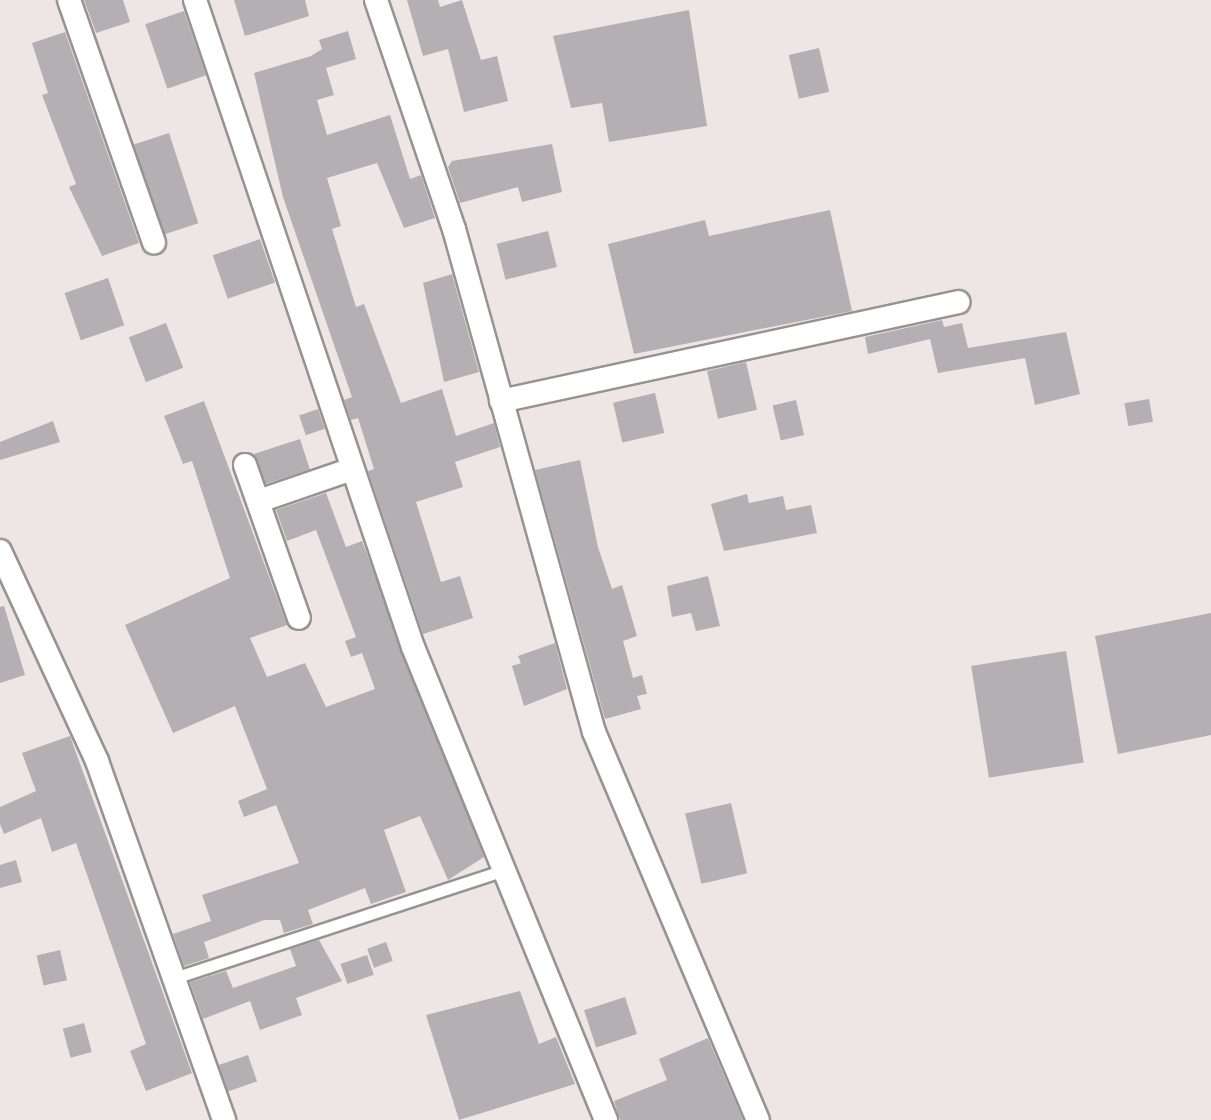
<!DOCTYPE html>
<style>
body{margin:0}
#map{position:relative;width:1211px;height:1120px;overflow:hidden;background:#ede6e4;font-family:"IBM Plex Sans",sans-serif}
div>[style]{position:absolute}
.building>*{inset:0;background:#b4afb3;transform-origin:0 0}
.roads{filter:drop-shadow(2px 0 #999390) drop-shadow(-2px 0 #999390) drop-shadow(0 2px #999390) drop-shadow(0 -2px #999390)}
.service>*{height:11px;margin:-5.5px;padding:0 5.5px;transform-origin:5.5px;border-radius:5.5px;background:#fff}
.minor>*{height:22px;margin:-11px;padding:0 11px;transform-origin:11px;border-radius:11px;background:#fff}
span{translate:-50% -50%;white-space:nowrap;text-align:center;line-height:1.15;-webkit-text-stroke:6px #faf4f1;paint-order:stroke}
</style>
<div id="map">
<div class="building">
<i style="clip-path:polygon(84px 0,123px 0,130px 22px,96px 33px)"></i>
<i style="clip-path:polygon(234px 0,305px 0,309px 16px,245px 36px)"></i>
<i style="clip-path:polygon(407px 0,438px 0,440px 7px,462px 0,481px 60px,497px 56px,508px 101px,464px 112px,448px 49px,423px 56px)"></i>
<i style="clip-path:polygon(689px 10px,707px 126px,609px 142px,602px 103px,571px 108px,553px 36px)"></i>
<i style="left:184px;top:11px;width:68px;height:41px;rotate:71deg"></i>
<i style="clip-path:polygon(348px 31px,356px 59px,326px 68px,334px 95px,317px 100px,327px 135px,390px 115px,410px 179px,421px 175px,435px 218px,404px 228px,377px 163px,327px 178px,341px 226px,332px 229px,356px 307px,364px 304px,401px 403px,442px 389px,456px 436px,494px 423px,500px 447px,455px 462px,463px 487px,416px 502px,441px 582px,460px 576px,473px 618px,423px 634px,368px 471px,374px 469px,358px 418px,351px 420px,344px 400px,352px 397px,283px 197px,254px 73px,311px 56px,322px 49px,319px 40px)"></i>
<i style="clip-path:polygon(65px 32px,139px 243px,102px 256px,69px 187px,76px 184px,42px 95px,48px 93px,32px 43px)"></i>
<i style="left:819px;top:48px;width:45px;height:31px;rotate:77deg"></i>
<i style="left:169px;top:133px;width:95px;height:37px;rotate:72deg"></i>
<i style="clip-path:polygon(552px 144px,562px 192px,522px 202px,518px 187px,460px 203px,448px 167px,452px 161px)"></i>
<i style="clip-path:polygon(830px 210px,852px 311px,634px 354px,608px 244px,705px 220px,709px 236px)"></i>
<i style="left:548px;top:231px;width:37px;height:53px;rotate:76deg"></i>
<i style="left:260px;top:239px;width:46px;height:50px;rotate:71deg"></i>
<i style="clip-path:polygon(452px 274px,479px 372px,444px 382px,423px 283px)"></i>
<i style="left:108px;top:278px;width:50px;height:46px;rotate:71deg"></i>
<i style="clip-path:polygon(942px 320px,944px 327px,962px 323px,968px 348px,1066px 332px,1080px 394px,1035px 405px,1025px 358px,938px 373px,930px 339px,868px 354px,865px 337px)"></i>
<i style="left:166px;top:323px;width:48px;height:40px;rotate:69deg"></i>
<i style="left:746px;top:362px;width:49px;height:40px;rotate:77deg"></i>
<i style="left:655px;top:393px;width:41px;height:43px;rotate:77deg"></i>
<i style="left:1149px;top:399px;width:23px;height:25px;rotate:80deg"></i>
<i style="left:796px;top:400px;width:36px;height:24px;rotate:77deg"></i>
<i style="clip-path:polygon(204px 401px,287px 625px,250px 638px,267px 677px,305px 663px,326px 707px,375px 689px,362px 653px,351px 657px,345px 641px,356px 637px,316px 530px,287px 541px,276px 510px,326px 493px,346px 547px,362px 541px,484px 857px,448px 880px,420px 816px,384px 830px,406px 892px,371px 904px,365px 888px,308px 910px,313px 924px,284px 933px,280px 920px,264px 920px,204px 942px,209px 958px,184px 966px,173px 934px,211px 921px,202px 895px,299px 863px,276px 805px,244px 817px,238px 801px,267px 789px,235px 706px,173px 733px,125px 625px,230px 578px,192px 461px,183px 464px,164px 416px)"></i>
<i style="left:318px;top:409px;width:21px;height:20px;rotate:71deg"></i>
<i style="clip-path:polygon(53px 421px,60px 442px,0 460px,0 442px)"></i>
<i style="left:300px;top:439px;width:32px;height:48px;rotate:72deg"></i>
<i style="clip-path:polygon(580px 460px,598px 547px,612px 589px,622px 585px,637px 636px,623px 641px,633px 678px,642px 675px,647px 694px,637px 696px,641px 709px,605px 719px,535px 470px)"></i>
<i style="clip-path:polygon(747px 494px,749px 503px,783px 496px,786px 510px,811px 505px,817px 533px,724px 551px,711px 504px)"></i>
<i style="clip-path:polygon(708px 576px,720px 626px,696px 631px,691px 613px,672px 617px,667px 586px)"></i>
<i style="clip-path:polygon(4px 606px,25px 675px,0 683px,0 607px)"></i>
<i style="clip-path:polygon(1211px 613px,1211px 735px,1118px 754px,1095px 636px)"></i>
<i style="clip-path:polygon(555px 643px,567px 689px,524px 706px,512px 666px,521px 663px,518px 656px)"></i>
<i style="left:1066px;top:651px;width:113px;height:96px;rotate:81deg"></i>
<i style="clip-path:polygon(70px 736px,192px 1073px,146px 1091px,130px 1051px,146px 1044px,76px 843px,52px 852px,41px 818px,4px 834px,0 824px,0 807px,36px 791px,22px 753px)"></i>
<i style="left:731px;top:803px;width:72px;height:47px;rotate:77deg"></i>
<i style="clip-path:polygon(16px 860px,22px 882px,0 888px,0 865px)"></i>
<i style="clip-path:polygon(319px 940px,342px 981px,296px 998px,302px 1015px,260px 1030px,250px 1001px,203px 1019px,190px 982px,226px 971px,233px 988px,296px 966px,290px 949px)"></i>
<i style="left:386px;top:942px;width:20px;height:20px;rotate:70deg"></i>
<i style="left:60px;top:950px;width:31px;height:24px;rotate:77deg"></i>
<i style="left:367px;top:955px;width:21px;height:28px;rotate:71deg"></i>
<i style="clip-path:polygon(520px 991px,539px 1044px,556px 1037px,575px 1084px,459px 1120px,426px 1015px)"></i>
<i style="left:625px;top:997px;width:39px;height:43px;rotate:72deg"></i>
<i style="left:84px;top:1023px;width:30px;height:22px;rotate:75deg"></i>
<i style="clip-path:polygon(708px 1038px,743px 1120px,620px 1120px,614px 1101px,667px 1080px,659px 1059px)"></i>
<i style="left:248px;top:1055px;width:28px;height:31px;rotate:71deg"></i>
</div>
<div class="roads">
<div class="service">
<i style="left:174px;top:978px;width:342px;rotate:-18.1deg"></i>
</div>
<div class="minor">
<i style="left:69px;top:0;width:257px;rotate:70.7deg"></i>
<i style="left:195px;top:0;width:683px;rotate:71.38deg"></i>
<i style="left:413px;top:647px;width:511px;rotate:67.8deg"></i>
<i style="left:376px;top:0;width:242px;rotate:71.2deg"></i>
<i style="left:454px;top:229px;width:522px;rotate:74.45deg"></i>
<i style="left:594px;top:732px;width:421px;rotate:67.1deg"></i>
<i style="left:501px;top:401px;width:468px;rotate:-12.2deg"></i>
<i style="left:245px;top:465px;width:162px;rotate:70.6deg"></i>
<i style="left:259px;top:501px;width:95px;rotate:-19deg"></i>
<i style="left:0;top:551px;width:231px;rotate:65.2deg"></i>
<i style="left:97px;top:761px;width:381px;rotate:70.5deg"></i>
</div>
</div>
</div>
